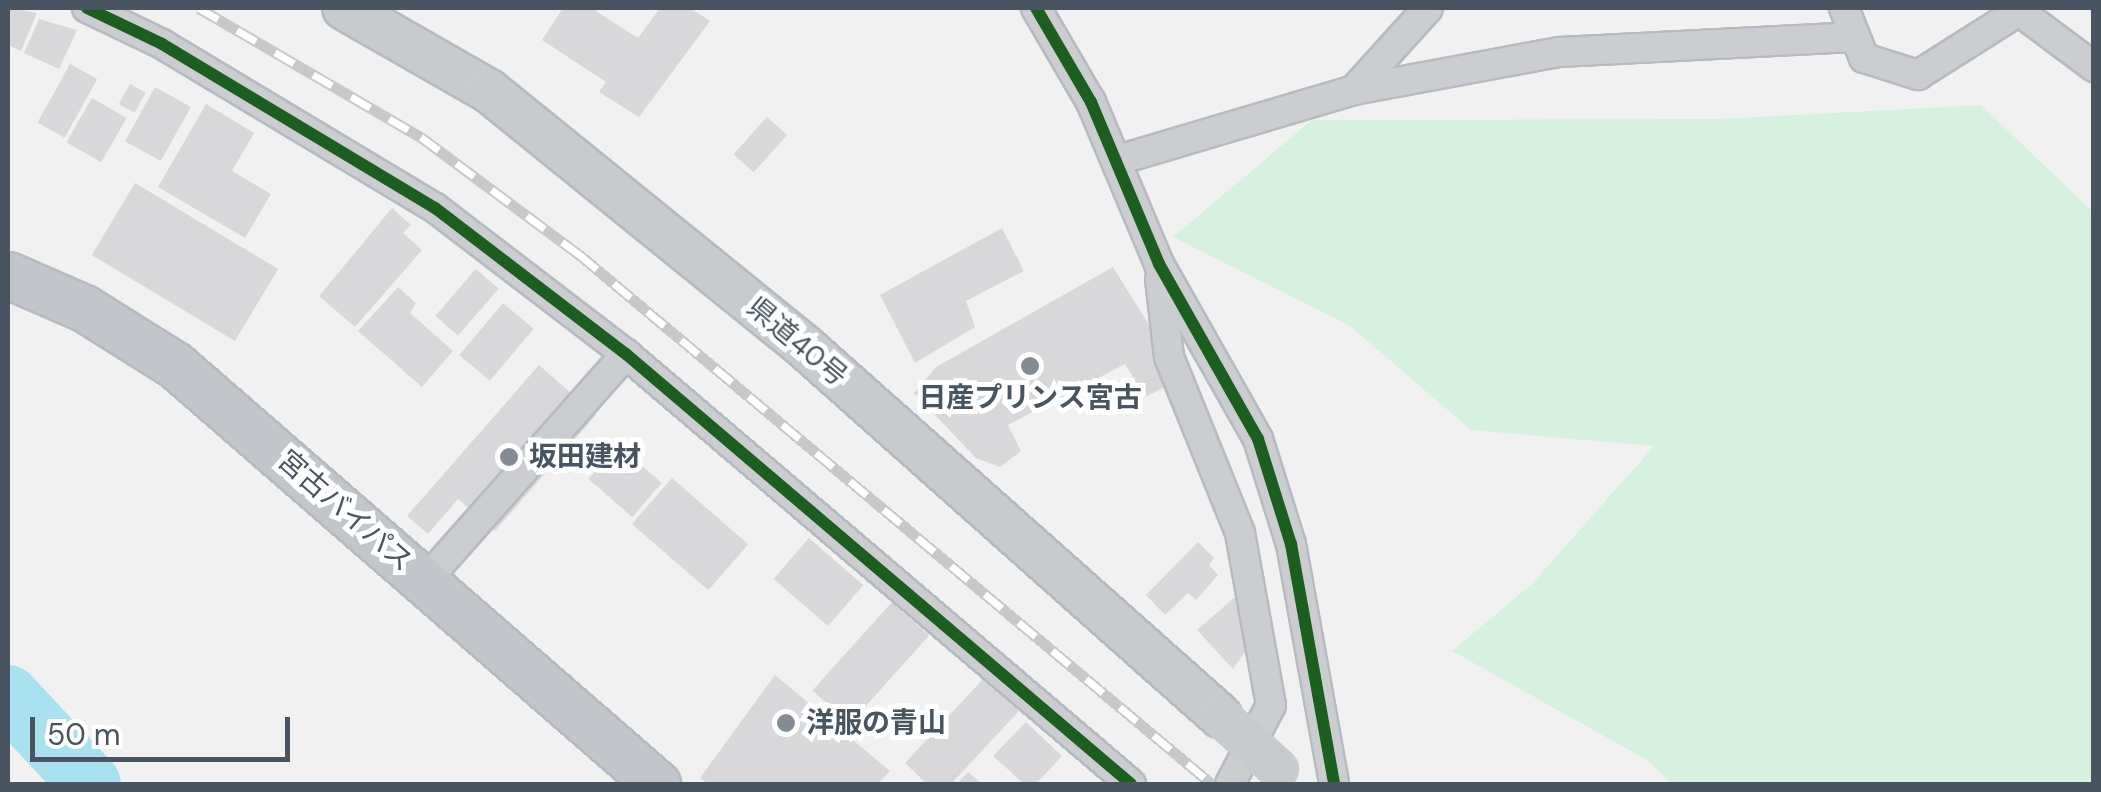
<!DOCTYPE html>
<meta charset="utf-8">
<style>
body{margin:0}
#map{position:relative;width:2101px;height:792px;overflow:hidden;background:#f2f1f1;font-family:"DM Sans","Noto Sans JP",sans-serif}
div>[style]{position:absolute}
.green>*{inset:0;background:#d6f1e0}
.river>*{height:62px;margin:-31px;padding:0 31px;transform-origin:31px;border-radius:31px;background:#aae1ef}
.building>*{inset:0;background:#d8d8da;transform-origin:0 0}
.roads{filter:drop-shadow(2px 0 #b6bbc1) drop-shadow(-2px 0 #b6bbc1) drop-shadow(0 2px #b6bbc1) drop-shadow(0 -2px #b6bbc1)}
.minor>*{height:28px;margin:-14px;padding:0 14px;transform-origin:14px;border-radius:14px;background:#cbcdd0}
.primary>*{height:42px;margin:-21px;padding:0 21px;transform-origin:21px;border-radius:21px;background:#c8cbce}
.trunk>*{height:45px;margin:-22.5px;padding:0 22.5px;transform-origin:22.5px;border-radius:22.5px;background:#c2c6ca}
.rail>*{height:11px;margin-top:-5.5px;transform-origin:0;background:repeating-linear-gradient(90deg,#fff 0 22px,#c6c8ca 0 44px);box-sizing:border-box;border-block:2px solid #c6c8ca}
.primary-bridge>*{height:42px;margin:-21px;padding:0 21px;transform-origin:21px;border-radius:21px;background:#c8cbce}
.cycleway>*{height:12px;margin:-6px;padding:0 6px;transform-origin:6px;border-radius:6px;background:#1b5e20}
.dots>*{width:28px;height:28px;translate:-50% -50%;box-sizing:border-box;border:5px solid #fff;border-radius:50%}
span{translate:-50% -50%;white-space:nowrap;text-align:center;line-height:1.15;-webkit-text-stroke:10px #fff;paint-order:stroke}
.street-label{font-size:28px;color:#48545f}
.poi-label{font-size:28px;color:#48545f;font-weight:700}
.left{translate:0 -50%;text-align:left}
.frame{position:absolute;inset:0;border:10px solid #48545f;pointer-events:none}
.scale{position:absolute;left:30px;top:717px;width:260px;height:45px;box-sizing:border-box;border:5px solid #48545f;border-top:0;padding-left:12px;font-size:30px;line-height:35px;white-space:nowrap;color:#48545f;-webkit-text-stroke:8px #fff;paint-order:stroke}
</style>
<div id="map">
<div class="green">
<i style="clip-path:polygon(1981px 105px,2093px 212px,2093px 784px,1672px 784px,1647px 760px,1452px 651px,1532px 584px,1654px 446px,1471px 430px,1350px 326px,1173px 237px,1312px 120px,1720px 119px)"></i>
</div>
<div class="river">
<i style="left:8px;top:696px;width:120px;rotate:47deg"></i>
</div>
<div class="building">
<i style="clip-path:polygon(10px 8px,37px 13px,21px 51px,8px 45px)"></i>
<i style="clip-path:polygon(563px 8px,591px 8px,638px 38px,660px 8px,690px 8px,710px 21px,639px 117px,599px 92px,606px 82px,542px 40px)"></i>
<i style="clip-path:polygon(39px 19px,77px 30px,59px 69px,24px 53px)"></i>
<i style="left:70px;top:64px;width:31px;height:67px;rotate:29deg"></i>
<i style="left:130px;top:84px;width:18px;height:23px;rotate:29deg"></i>
<i style="left:155px;top:87px;width:41px;height:62px;rotate:29deg"></i>
<i style="left:92px;top:98px;width:40px;height:51px;rotate:30deg"></i>
<i style="clip-path:polygon(206px 104px,254px 133px,232px 171px,271px 194px,245px 238px,158px 187px)"></i>
<i style="left:767px;top:117px;width:27px;height:50px;rotate:42deg"></i>
<i style="left:135px;top:183px;width:167px;height:84px;rotate:31deg"></i>
<i style="clip-path:polygon(392px 208px,411px 225px,403px 233px,422px 250px,355px 327px,319px 296px)"></i>
<i style="clip-path:polygon(1002px 228px,1024px 271px,966px 301px,975px 327px,915px 363px,880px 295px)"></i>
<i style="clip-path:polygon(1113px 267px,1182px 378px,1145px 397px,1125px 364px,1008px 425px,1021px 451px,1000px 467px,976px 458px,914px 393px,936px 367px)"></i>
<i style="left:476px;top:269px;width:30px;height:62px;rotate:41deg"></i>
<i style="clip-path:polygon(398px 287px,416px 303px,410px 313px,453px 351px,422px 387px,358px 331px)"></i>
<i style="left:503px;top:303px;width:40px;height:68px;rotate:40deg"></i>
<i style="clip-path:polygon(539px 365px,596px 415px,495px 531px,458px 499px,428px 534px,407px 516px)"></i>
<i style="left:618px;top:445px;width:58px;height:45px;rotate:41deg"></i>
<i style="left:672px;top:478px;width:101px;height:61px;rotate:41deg"></i>
<i style="left:809px;top:538px;width:72px;height:54px;rotate:41deg"></i>
<i style="clip-path:polygon(1198px 542px,1214px 558px,1209px 565px,1218px 575px,1196px 600px,1188px 593px,1165px 615px,1146px 595px)"></i>
<i style="clip-path:polygon(1235px 597px,1247px 609px,1253px 640px,1233px 669px,1197px 630px)"></i>
<i style="left:892px;top:602px;width:50px;height:119px;rotate:42deg"></i>
<i style="clip-path:polygon(775px 675px,890px 771px,878px 784px,708px 784px,700px 778px)"></i>
<i style="clip-path:polygon(984px 678px,1019px 711px,951px 784px,927px 784px,905px 763px)"></i>
<i style="clip-path:polygon(1026px 722px,1062px 756px,1036px 784px,1024px 784px,993px 756px)"></i>
<i style="clip-path:polygon(968px 772px,982px 784px,957px 784px)"></i>
</div>
<div class="roads">
<div class="minor">
<i style="left:87px;top:8px;width:83px;rotate:25.6deg"></i>
<i style="left:162px;top:44px;width:318px;rotate:31deg"></i>
<i style="left:435px;top:208px;width:240px;rotate:37.4deg"></i>
<i style="left:626px;top:354px;width:663px;rotate:40.41deg"></i>
<i style="left:1036px;top:8px;width:109px;rotate:59.7deg"></i>
<i style="left:1091px;top:102px;width:176px;rotate:67.2deg"></i>
<i style="left:1159px;top:264px;width:201px;rotate:60.5deg"></i>
<i style="left:1258px;top:439px;width:110px;rotate:72.6deg"></i>
<i style="left:1291px;top:544px;width:244px;rotate:79.8deg"></i>
<i style="left:1844px;top:8px;width:54px;rotate:68.2deg"></i>
<i style="left:1864px;top:58px;width:57px;rotate:17.5deg"></i>
<i style="left:1918px;top:75px;width:120px;rotate:-32.4deg"></i>
<i style="left:2019px;top:11px;width:94px;rotate:36.7deg"></i>
<i style="left:1354px;top:90px;width:110px;rotate:-47.9deg"></i>
<i style="left:1118px;top:160px;width:246px;rotate:-16.5deg"></i>
<i style="left:1354px;top:90px;width:208px;rotate:-10.5deg"></i>
<i style="left:1559px;top:52px;width:295px;rotate:-2.9deg"></i>
<i style="left:1160px;top:279px;width:79px;rotate:83.4deg"></i>
<i style="left:1169px;top:357px;width:190px;rotate:68deg"></i>
<i style="left:1240px;top:533px;width:175px;rotate:79.8deg"></i>
<i style="left:1271px;top:705px;width:89px;rotate:117.4deg"></i>
<i style="left:426px;top:580px;width:302px;rotate:-48.5deg"></i>
</div>
<div class="primary">
<i style="left:344px;top:8px;width:167px;rotate:29.8deg"></i>
<i style="left:489px;top:91px;width:408px;rotate:39deg"></i>
<i style="left:806px;top:348px;width:554px;rotate:41.63deg"></i>
</div>
<div class="trunk">
<i style="left:8px;top:275px;width:83px;rotate:23.5deg"></i>
<i style="left:84px;top:308px;width:107px;rotate:32.1deg"></i>
<i style="left:175px;top:365px;width:639px;rotate:41deg"></i>
</div>
</div>
<div class="rail">
<i style="left:199px;top:8px;width:257px;rotate:30.2deg"></i>
<i style="left:421px;top:137px;width:198px;rotate:36.6deg"></i>
<i style="left:580px;top:255px;width:824px;rotate:39.93deg"></i>
</div>
<div class="primary-bridge">
<i style="left:1220px;top:716px;width:79px;rotate:42.4deg"></i>
</div>
<div class="cycleway">
<i style="left:87px;top:8px;width:83px;rotate:25.6deg"></i>
<i style="left:162px;top:44px;width:318px;rotate:31deg"></i>
<i style="left:435px;top:208px;width:240px;rotate:37.4deg"></i>
<i style="left:626px;top:354px;width:663px;rotate:40.41deg"></i>
<i style="left:1036px;top:8px;width:109px;rotate:59.7deg"></i>
<i style="left:1091px;top:102px;width:176px;rotate:67.2deg"></i>
<i style="left:1159px;top:264px;width:201px;rotate:60.5deg"></i>
<i style="left:1258px;top:439px;width:110px;rotate:72.6deg"></i>
<i style="left:1291px;top:544px;width:244px;rotate:79.8deg"></i>
</div>
<div class="dots">
<i style="left:1030px;top:366px;background:#848b92"></i>
<i style="left:509px;top:457px;background:#848b92"></i>
<i style="left:786px;top:723px;background:#848b92"></i>
</div>
<div class="street-label">
<span style="left:797px;top:342px;rotate:40deg">県道40号</span>
<span style="left:345px;top:511px;rotate:41deg">宮古バイパス</span>
</div>
<div class="poi-label">
<span style="left:1030px;top:398px">日産プリンス宮古</span>
<span class="left" style="left:529px;top:457px">坂田建材</span>
<span class="left" style="left:806px;top:723px">洋服の青山</span>
</div>
<div class="frame"></div>
<div class="scale">50 m</div>
</div>
